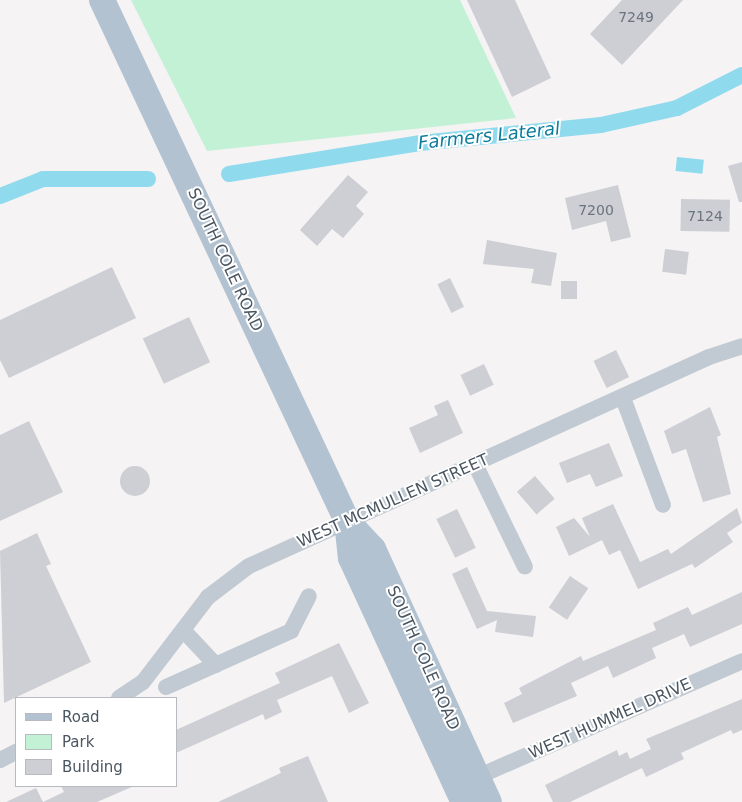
<!DOCTYPE html>
<style>
body{margin:0}
#map{position:relative;width:742px;height:802px;overflow:hidden;background:#f5f3f3;font-family:"DejaVu Sans",sans-serif}
div>[style]{position:absolute}
.green>*{inset:0;background:#c3f1d5}
.water>*{inset:0;background:#90daee;transform-origin:0 0}
.canal>*{height:16px;margin:-8px;padding:0 8px;transform-origin:8px;border-radius:8px;background:#90daee}
.building>*{inset:0;background:#cdcfd5;transform-origin:0 0}
.round{border-radius:50%}
.street>*{height:16px;margin:-8px;padding:0 8px;transform-origin:8px;border-radius:8px;background:#c1cad2}
.primary>*{height:26px;margin:-13px;padding:0 13px;transform-origin:13px;border-radius:13px;background:#b3c2d1}
span{translate:-50% -50%;white-space:nowrap;text-align:center;line-height:1.15;-webkit-text-stroke:4px #fff;paint-order:stroke}
.number-label{font-size:14px;color:#6b747e}
.number-label span{-webkit-text-stroke-width:0}
.street-label{font-size:16px;color:#4a5661}
.water-label{font-size:18px;color:#0c7c9b;font-style:italic}
.legend{position:absolute;left:15px;top:697px;width:162px;height:90px;box-sizing:border-box;background:#fff;border:1px solid #b7bbc0;margin:0;padding:6px 9px;list-style:none;font-size:15px;color:#4a5661}
.legend li{display:flex;align-items:center;gap:10px;height:25px}
.legend b{width:25px;border:1px solid #b7bbc0}
</style>
<div id="map">
<div class="green">
<i style="clip-path:polygon(131px 0,460px 0,516px 118px,207px 151px)"></i>
</div>
<div class="water">
<i style="left:677px;top:157px;width:27px;height:14px;rotate:6deg"></i>
</div>
<div class="canal">
<i style="left:229px;top:174px;width:193px;rotate:-9.2deg"></i>
<i style="left:420px;top:143px;width:182px;rotate:-5.7deg"></i>
<i style="left:601px;top:125px;width:78px;rotate:-12.6deg"></i>
<i style="left:677px;top:108px;width:73px;rotate:-26.9deg"></i>
<i style="left:0;top:196px;width:46px;rotate:-21.6deg"></i>
<i style="left:43px;top:179px;width:105px"></i>
</div>
<div class="building">
<i style="clip-path:polygon(467px 0,515px 0,551px 78px,512px 97px)"></i>
<i style="clip-path:polygon(622px 0,683px 0,622px 65px,590px 34px)"></i>
<i style="clip-path:polygon(742px 162px,742px 202px,739px 202px,728px 166px)"></i>
<i style="clip-path:polygon(348px 175px,368px 192px,356px 206px,364px 214px,343px 238px,332px 229px,317px 246px,300px 230px)"></i>
<i style="clip-path:polygon(618px 185px,631px 237px,611px 242px,606px 221px,572px 230px,565px 198px)"></i>
<i style="left:681px;top:199px;width:49px;height:32px;rotate:1deg"></i>
<i style="clip-path:polygon(487px 240px,557px 253px,551px 286px,531px 283px,534px 269px,483px 264px)"></i>
<i style="left:665px;top:249px;width:24px;height:23px;rotate:7deg"></i>
<i style="clip-path:polygon(112px 267px,136px 318px,9px 378px,0 360px,0 320px)"></i>
<i style="left:450px;top:278px;width:32px;height:14px;rotate:64deg"></i>
<i style="left:561px;top:281px;width:16px;height:18px"></i>
<i style="left:189px;top:317px;width:50px;height:51px;rotate:65deg"></i>
<i style="left:616px;top:350px;width:30px;height:25px;rotate:64deg"></i>
<i style="left:484px;top:364px;width:23px;height:26px;rotate:65deg"></i>
<i style="clip-path:polygon(448px 400px,463px 433px,420px 453px,409px 428px,438px 415px,434px 406px)"></i>
<i style="clip-path:polygon(710px 407px,721px 435px,717px 437px,731px 494px,703px 502px,686px 449px,672px 454px,664px 431px)"></i>
<i style="clip-path:polygon(29px 421px,63px 492px,0 521px,0 435px)"></i>
<i style="clip-path:polygon(609px 443px,623px 476px,596px 487px,590px 474px,567px 483px,559px 463px)"></i>
<i class="round" style="left:120px;top:466px;width:30px;height:30px"></i>
<i style="left:535px;top:476px;width:30px;height:24px;rotate:49deg"></i>
<i style="clip-path:polygon(613px 504px,640px 562px,668px 549px,671px 554px,737px 508px,742px 523px,727px 533px,733px 542px,695px 568px,692px 564px,638px 589px,620px 550px,609px 555px,602px 540px,569px 556px,556px 527px,574px 518px,590px 537px,582px 518px)"></i>
<i style="left:457px;top:509px;width:43px;height:23px;rotate:64deg"></i>
<i style="clip-path:polygon(37px 533px,51px 564px,46px 566px,91px 662px,4px 703px,0 551px)"></i>
<i style="clip-path:polygon(467px 567px,487px 611px,536px 616px,533px 637px,495px 632px,497px 620px,477px 629px,452px 574px)"></i>
<i style="left:570px;top:576px;width:22px;height:38px;rotate:34deg"></i>
<i style="clip-path:polygon(742px 592px,742px 624px,690px 647px,684px 634px,652px 648px,656px 658px,613px 678px,608px 666px,571px 683px,577px 696px,513px 723px,504px 703px,522px 694px,519px 688px,581px 656px,583px 661px,656px 630px,653px 623px,688px 607px,692px 615px)"></i>
<i style="clip-path:polygon(339px 643px,369px 703px,349px 713px,332px 676px,277px 700px,282px 712px,265px 720px,263px 714px,176px 753px,176px 730px,280px 683px,275px 673px)"></i>
<i style="clip-path:polygon(742px 699px,742px 730px,733px 734px,731px 730px,681px 753px,684px 759px,646px 777px,642px 768px,570px 802px,553px 802px,545px 785px,617px 750px,619px 756px,627px 752px,630px 759px,651px 749px,646px 739px)"></i>
<i style="clip-path:polygon(308px 756px,328px 802px,218px 802px,281px 773px,279px 768px)"></i>
<i style="clip-path:polygon(61px 786px,134px 786px,97px 802px,43px 802px,64px 792px)"></i>
<i style="clip-path:polygon(36px 788px,43px 802px,6px 802px)"></i>
</div>
<div class="street">
<i style="left:623px;top:398px;width:114px;rotate:69.5deg"></i>
<i style="left:475px;top:464px;width:114px;rotate:64.1deg"></i>
<i style="left:183px;top:630px;width:48px;rotate:46.7deg"></i>
<i style="left:166px;top:687px;width:137px;rotate:-24.1deg"></i>
<i style="left:291px;top:631px;width:39px;rotate:-63deg"></i>
<i style="left:119px;top:698px;width:29px;rotate:-34deg"></i>
<i style="left:143px;top:682px;width:107px;rotate:-52.6deg"></i>
<i style="left:208px;top:597px;width:51px;rotate:-37.1deg"></i>
<i style="left:249px;top:566px;width:505px;rotate:-24.43deg"></i>
<i style="left:709px;top:357px;width:35px;rotate:-18deg"></i>
<i style="left:0;top:760px;width:18px;rotate:-27deg"></i>
<i style="left:477px;top:777px;width:289px;rotate:-23.6deg"></i>
</div>
<div class="primary">
<i style="left:102px;top:0;width:576px;rotate:64.81deg"></i>
<i style="left:347px;top:521px;width:38px;rotate:47deg"></i>
<i style="left:373px;top:549px;width:278px;rotate:65.4deg"></i>
<i style="left:347px;top:521px;width:37px;rotate:84deg"></i>
<i style="left:351px;top:558px;width:269px;rotate:65.2deg"></i>
</div>
<div class="number-label">
<span style="left:636px;top:17px">7249</span>
<span style="left:596px;top:210px">7200</span>
<span style="left:705px;top:216px">7124</span>
</div>
<div class="street-label">
<span style="left:225px;top:260px;rotate:65deg">SOUTH COLE ROAD</span>
<span style="left:393px;top:501px;rotate:-24deg">WEST MCMULLEN STREET</span>
<span style="left:423px;top:658px;rotate:66deg">SOUTH COLE ROAD</span>
<span style="left:610px;top:719px;rotate:-24deg">WEST HUMMEL DRIVE</span>
</div>
<div class="water-label">
<span style="left:489px;top:136px;rotate:-6deg">Farmers Lateral</span>
</div>
<ul class="legend">
<li><b style="height:6px;background:#b3c2d1"></b>Road</li>
<li><b style="height:14px;background:#c3f1d5"></b>Park</li>
<li><b style="height:14px;background:#cdcfd5"></b>Building</li>
</ul>
</div>
